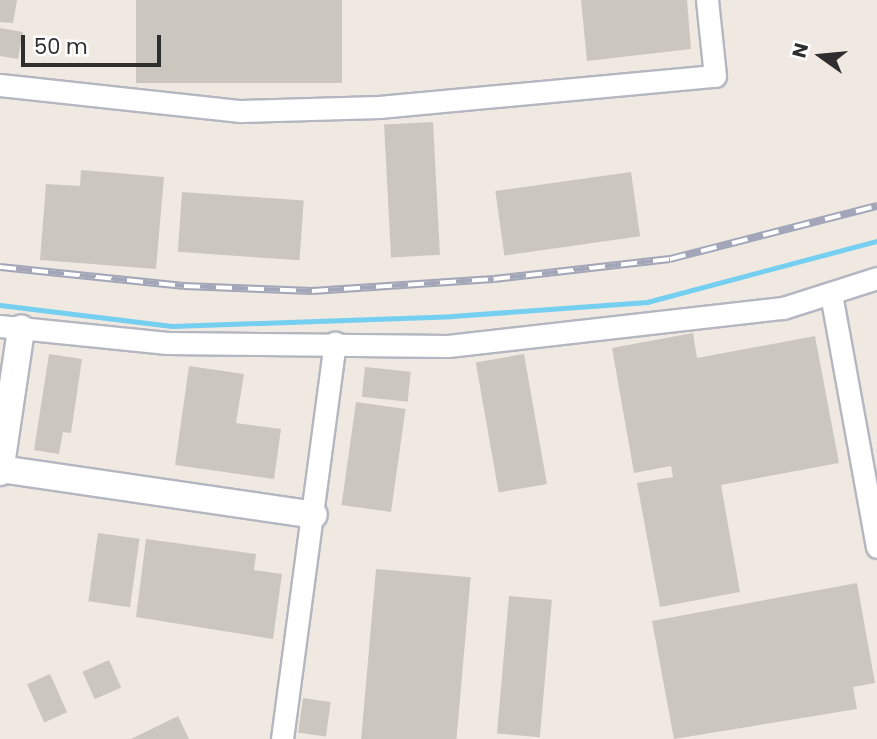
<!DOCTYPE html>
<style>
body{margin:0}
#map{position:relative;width:877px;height:739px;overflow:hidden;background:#efe9e1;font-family:Poppins,sans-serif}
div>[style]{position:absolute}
.stream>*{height:5px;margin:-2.5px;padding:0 2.5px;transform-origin:2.5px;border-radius:2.5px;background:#75cff0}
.building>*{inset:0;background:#cbc7bf;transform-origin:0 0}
.roads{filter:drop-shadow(2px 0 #b4b7c1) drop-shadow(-2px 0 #b4b7c1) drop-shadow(0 2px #b4b7c1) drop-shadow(0 -2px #b4b7c1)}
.minor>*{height:21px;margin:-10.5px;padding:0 10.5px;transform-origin:10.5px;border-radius:10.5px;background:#fff}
.tertiary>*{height:26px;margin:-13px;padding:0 13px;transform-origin:13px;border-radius:13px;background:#fff}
.rail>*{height:8px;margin-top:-4px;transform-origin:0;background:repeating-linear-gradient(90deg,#fff 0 16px,#a3a6b8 0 32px);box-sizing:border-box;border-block:2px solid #a3a6b8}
span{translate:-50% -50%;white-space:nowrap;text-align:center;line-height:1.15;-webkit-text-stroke:7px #fff;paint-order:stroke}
.north{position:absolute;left:786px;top:21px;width:70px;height:70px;-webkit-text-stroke:5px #fff;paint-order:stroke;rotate:285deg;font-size:19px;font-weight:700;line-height:28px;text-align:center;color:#2e2e2e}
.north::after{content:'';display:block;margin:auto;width:24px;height:32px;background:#2e2e2e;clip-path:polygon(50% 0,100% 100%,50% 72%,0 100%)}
.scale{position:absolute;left:21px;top:35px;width:140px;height:32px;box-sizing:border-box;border:4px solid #2e2e2e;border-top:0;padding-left:9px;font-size:21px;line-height:24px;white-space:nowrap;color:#2e2e2e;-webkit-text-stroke:5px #fff;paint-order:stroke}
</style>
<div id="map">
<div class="stream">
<i style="left:0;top:305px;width:173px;rotate:7deg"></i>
<i style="left:172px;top:326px;width:280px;rotate:-2deg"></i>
<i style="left:452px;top:316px;width:196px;rotate:-4.1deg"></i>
<i style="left:647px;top:302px;width:238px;rotate:-14.9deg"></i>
</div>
<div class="building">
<i style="clip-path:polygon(0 0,17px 0,13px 23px,0 22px)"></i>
<i style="left:136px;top:0;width:206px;height:83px"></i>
<i style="clip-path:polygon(581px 0,687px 0,691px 49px,587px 61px)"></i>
<i style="clip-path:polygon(0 28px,23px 32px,18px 59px,0 56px)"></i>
<i style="left:433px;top:122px;width:133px;height:49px;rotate:87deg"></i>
<i style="clip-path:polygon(81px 170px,164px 177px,156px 269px,40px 260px,46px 184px,80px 186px)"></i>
<i style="left:631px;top:172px;width:65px;height:137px;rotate:82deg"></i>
<i style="left:182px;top:192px;width:122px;height:60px;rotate:4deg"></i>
<i style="clip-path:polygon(693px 333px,697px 358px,815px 336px,839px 463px,721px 485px,740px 592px,660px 607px,637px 483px,673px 477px,671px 466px,634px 473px,612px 348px)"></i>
<i style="clip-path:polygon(49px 354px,82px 359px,71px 433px,63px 432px,59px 454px,34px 450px)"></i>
<i style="left:524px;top:354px;width:132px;height:49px;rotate:80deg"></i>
<i style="clip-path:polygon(189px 366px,244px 374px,236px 423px,281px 429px,274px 479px,175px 465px)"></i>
<i style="left:365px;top:367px;width:46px;height:30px;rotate:6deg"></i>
<i style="left:356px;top:402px;width:50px;height:104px;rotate:8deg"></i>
<i style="left:98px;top:533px;width:42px;height:69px;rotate:8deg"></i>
<i style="clip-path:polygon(146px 539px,256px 554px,254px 570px,282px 574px,273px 639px,136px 617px)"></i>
<i style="left:376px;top:569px;width:95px;height:171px;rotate:5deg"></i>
<i style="clip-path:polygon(857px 583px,875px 683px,853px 687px,857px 709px,674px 739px,652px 621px)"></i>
<i style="left:509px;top:596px;width:43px;height:138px;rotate:5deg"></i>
<i style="left:109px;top:660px;width:30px;height:29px;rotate:66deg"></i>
<i style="left:50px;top:674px;width:42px;height:25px;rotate:66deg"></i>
<i style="left:303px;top:698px;width:28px;height:35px;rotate:8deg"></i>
<i style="clip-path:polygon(178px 716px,189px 739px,131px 739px)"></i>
</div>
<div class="roads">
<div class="minor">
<i style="left:0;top:85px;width:242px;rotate:6.2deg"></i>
<i style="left:241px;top:111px;width:138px;rotate:-1.7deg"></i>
<i style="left:379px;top:107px;width:337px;rotate:-5.3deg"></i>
<i style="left:715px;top:76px;width:76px;rotate:-96deg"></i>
<i style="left:831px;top:294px;width:257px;rotate:79.7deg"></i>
<i style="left:0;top:326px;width:168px;rotate:5.8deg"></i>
<i style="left:167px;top:343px;width:281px;rotate:0.6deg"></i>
<i style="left:448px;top:346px;width:337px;rotate:-6.5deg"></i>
<i style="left:783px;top:308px;width:99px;rotate:-17.7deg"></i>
<i style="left:282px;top:739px;width:400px;rotate:-82.4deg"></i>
</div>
<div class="tertiary">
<i style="left:0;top:469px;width:317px;rotate:8.3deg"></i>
<i style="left:0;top:472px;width:145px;rotate:-81.6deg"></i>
</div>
</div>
<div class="rail">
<i style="left:0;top:267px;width:185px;rotate:5.9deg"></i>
<i style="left:184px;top:286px;width:128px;rotate:2.2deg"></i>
<i style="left:312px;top:291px;width:182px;rotate:-3.8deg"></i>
<i style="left:494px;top:279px;width:177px;rotate:-6.5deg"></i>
<i style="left:670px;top:259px;width:214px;rotate:-14.4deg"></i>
</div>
<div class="north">N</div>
<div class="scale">50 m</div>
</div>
